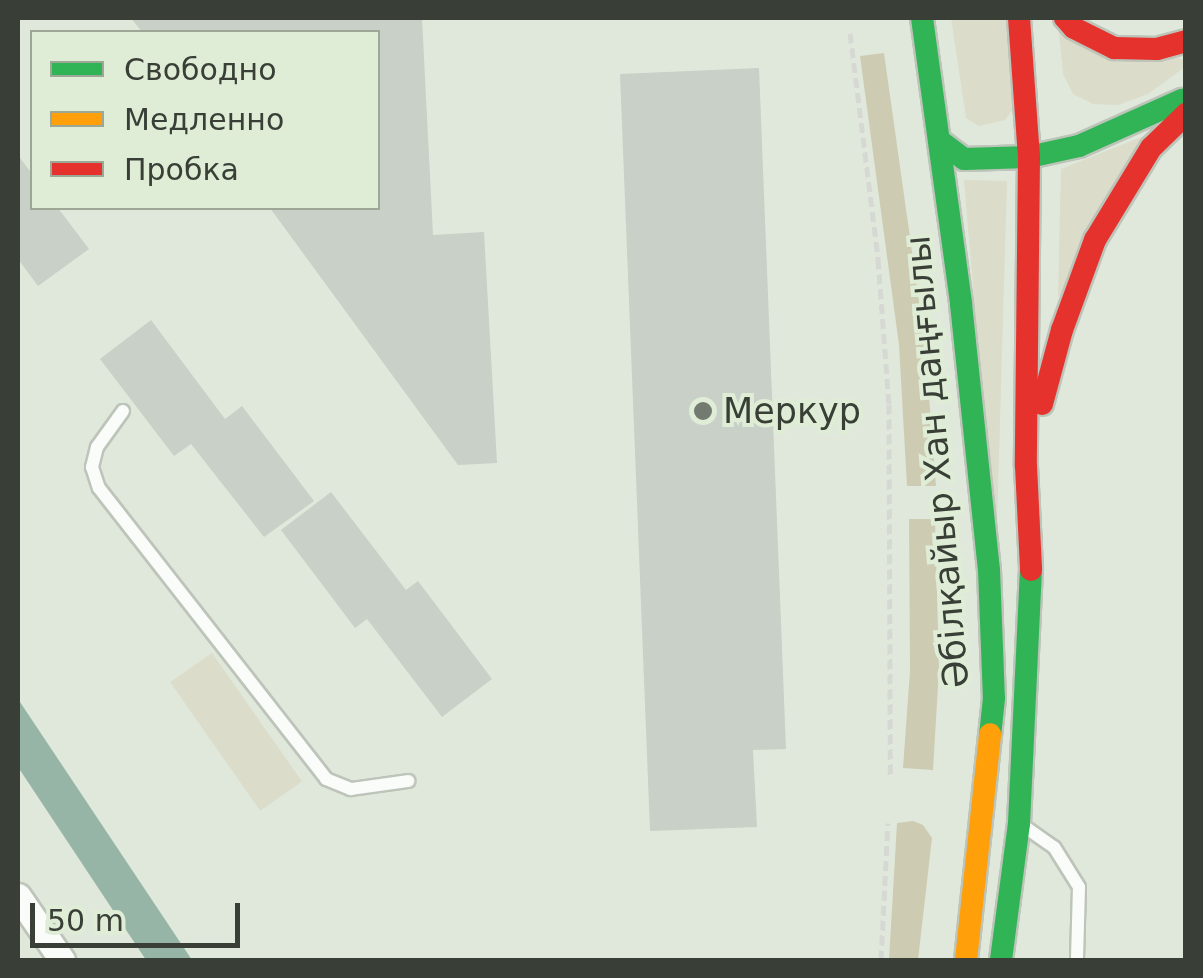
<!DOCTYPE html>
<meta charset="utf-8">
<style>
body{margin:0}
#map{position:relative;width:1203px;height:978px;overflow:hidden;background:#e0e8db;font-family:"DejaVu Sans",sans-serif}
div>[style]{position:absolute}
.green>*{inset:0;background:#dbdcc9;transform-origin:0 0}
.forest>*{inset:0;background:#cdccb2}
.water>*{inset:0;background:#96b5a6}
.building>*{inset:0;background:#c8d0c7}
.path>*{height:5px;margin-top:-2.5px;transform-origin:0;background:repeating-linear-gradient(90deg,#d6d8d4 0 10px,transparent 0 15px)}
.roads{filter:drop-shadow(2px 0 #bdc4b9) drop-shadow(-2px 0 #bdc4b9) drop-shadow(0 2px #bdc4b9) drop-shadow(0 -2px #bdc4b9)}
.lane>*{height:12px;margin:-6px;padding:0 6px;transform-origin:6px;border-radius:6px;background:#fafcfa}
.street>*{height:25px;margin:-12.5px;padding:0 12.5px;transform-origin:12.5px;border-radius:12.5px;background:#fafcfa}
.fast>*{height:22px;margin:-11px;padding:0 11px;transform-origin:11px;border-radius:11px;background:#30b455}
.slow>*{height:22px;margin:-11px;padding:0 11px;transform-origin:11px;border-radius:11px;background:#ff9f0a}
.jam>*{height:22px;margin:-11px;padding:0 11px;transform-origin:11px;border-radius:11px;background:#e5322d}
.dots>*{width:28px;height:28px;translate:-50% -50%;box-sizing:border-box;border:5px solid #dfedd6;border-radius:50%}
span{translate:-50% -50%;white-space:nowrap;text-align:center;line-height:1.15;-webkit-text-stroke:8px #dfedd6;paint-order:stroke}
.poi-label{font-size:35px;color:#393f36}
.left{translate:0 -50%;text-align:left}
.street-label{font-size:35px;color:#393f36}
.frame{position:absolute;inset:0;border:20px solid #393f36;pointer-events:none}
.legend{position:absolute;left:30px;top:30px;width:350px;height:180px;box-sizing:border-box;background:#dfedd6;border:2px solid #9da796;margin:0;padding:12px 18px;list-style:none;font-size:30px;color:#393f36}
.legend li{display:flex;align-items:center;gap:20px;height:50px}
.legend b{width:50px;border:2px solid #9da796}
.scale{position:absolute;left:30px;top:903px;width:210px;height:45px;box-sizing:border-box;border:5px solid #393f36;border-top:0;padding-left:12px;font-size:30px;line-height:35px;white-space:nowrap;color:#393f36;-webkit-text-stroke:8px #dfedd6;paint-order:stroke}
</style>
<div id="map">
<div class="green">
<i style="clip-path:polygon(951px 18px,1006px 18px,1013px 109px,1005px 120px,979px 126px,966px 118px)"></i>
<i style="clip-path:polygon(1058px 23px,1185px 60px,1185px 67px,1148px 94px,1118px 105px,1093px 104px,1073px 94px,1063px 74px)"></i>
<i style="clip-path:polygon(1141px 137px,1058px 298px,1061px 169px)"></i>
<i style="clip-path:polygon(964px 180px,1007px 181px,996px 558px)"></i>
<i style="left:212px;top:653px;width:157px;height:51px;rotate:55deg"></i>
</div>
<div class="forest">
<i style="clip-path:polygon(884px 53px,925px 344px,936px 486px,907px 486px,899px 345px,860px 56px)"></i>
<i style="clip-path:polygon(909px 519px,935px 519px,939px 669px,933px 770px,903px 768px,910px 671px)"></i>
<i style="clip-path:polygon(913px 821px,923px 825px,932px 838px,918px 960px,889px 960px,897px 823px)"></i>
</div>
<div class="water">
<i style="clip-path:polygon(18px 699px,192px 960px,146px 960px,18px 767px)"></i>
</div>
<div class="building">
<i style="clip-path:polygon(131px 18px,422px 18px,433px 235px,484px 232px,497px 463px,458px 465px,270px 208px,378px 208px,378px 32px,142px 32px)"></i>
<i style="clip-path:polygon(759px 68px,786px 749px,753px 750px,757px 827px,650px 831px,620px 74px)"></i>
<i style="clip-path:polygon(18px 155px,32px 174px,32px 208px,58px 208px,89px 249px,38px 286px,18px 259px)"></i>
<i style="clip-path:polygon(151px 320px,225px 419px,242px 406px,314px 501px,264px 537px,191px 444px,174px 456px,100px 359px)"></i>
<i style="clip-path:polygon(331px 492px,406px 590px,418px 581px,492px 679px,442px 717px,367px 619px,355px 628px,281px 530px)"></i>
</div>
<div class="path">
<i style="left:850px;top:33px;width:228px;rotate:82.9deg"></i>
<i style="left:878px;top:259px;width:145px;rotate:85.7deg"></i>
<i style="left:889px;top:404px;width:371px;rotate:89.8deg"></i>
<i style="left:881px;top:960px;width:137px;rotate:-87.1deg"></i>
</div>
<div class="roads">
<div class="lane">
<i style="left:123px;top:411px;width:44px;rotate:125.8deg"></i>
<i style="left:97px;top:447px;width:21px;rotate:104deg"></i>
<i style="left:92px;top:467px;width:22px;rotate:72deg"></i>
<i style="left:99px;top:488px;width:369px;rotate:52deg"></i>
<i style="left:326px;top:779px;width:27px;rotate:22deg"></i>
<i style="left:351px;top:789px;width:58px;rotate:-8deg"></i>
<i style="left:1025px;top:827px;width:35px;rotate:35deg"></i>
<i style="left:1054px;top:847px;width:47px;rotate:58deg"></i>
<i style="left:1079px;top:887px;width:73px;rotate:91.6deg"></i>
</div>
<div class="street">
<i style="left:18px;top:896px;width:78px;rotate:55.5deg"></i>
</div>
<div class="fast">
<i style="left:922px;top:18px;width:289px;rotate:82.2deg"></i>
<i style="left:961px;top:304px;width:267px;rotate:84deg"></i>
<i style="left:989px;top:570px;width:128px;rotate:87.8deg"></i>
<i style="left:994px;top:698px;width:36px;rotate:96deg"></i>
<i style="left:940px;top:141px;width:30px;rotate:37deg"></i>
<i style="left:964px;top:159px;width:65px;rotate:-1.8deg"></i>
<i style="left:1029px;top:157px;width:51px;rotate:-12.4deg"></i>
<i style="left:1079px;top:146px;width:113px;rotate:-24.1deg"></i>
<i style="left:1001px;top:960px;width:138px;rotate:-82.5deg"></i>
<i style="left:1019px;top:823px;width:253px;rotate:-87.3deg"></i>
</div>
<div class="slow">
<i style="left:966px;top:960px;width:227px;rotate:-83.9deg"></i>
</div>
<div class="jam">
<i style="left:1019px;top:18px;width:139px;rotate:85.9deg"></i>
<i style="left:1029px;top:157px;width:309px;rotate:90.6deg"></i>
<i style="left:1026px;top:466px;width:104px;rotate:87.2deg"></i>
<i style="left:1065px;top:18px;width:13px;rotate:48deg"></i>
<i style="left:1074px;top:28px;width:45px;rotate:26.6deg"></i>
<i style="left:1114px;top:48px;width:43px;rotate:1.3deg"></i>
<i style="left:1157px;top:49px;width:30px;rotate:-15deg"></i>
<i style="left:1042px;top:404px;width:77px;rotate:-74.9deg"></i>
<i style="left:1062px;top:330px;width:96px;rotate:-69.9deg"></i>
<i style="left:1095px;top:240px;width:108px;rotate:-58.7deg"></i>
<i style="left:1151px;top:148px;width:49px;rotate:-44.2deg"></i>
</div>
</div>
<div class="dots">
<i style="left:703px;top:411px;background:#737a70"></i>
</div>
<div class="poi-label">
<span class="left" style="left:723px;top:411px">Меркур</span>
</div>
<div class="street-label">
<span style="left:937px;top:462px;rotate:-95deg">Әбілқайыр Хан даңғылы</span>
</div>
<div class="frame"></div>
<ul class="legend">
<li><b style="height:12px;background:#30b455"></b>Свободно</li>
<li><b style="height:12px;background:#ff9f0a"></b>Медленно</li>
<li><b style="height:12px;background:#e5322d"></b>Пробка</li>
</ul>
<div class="scale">50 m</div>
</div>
